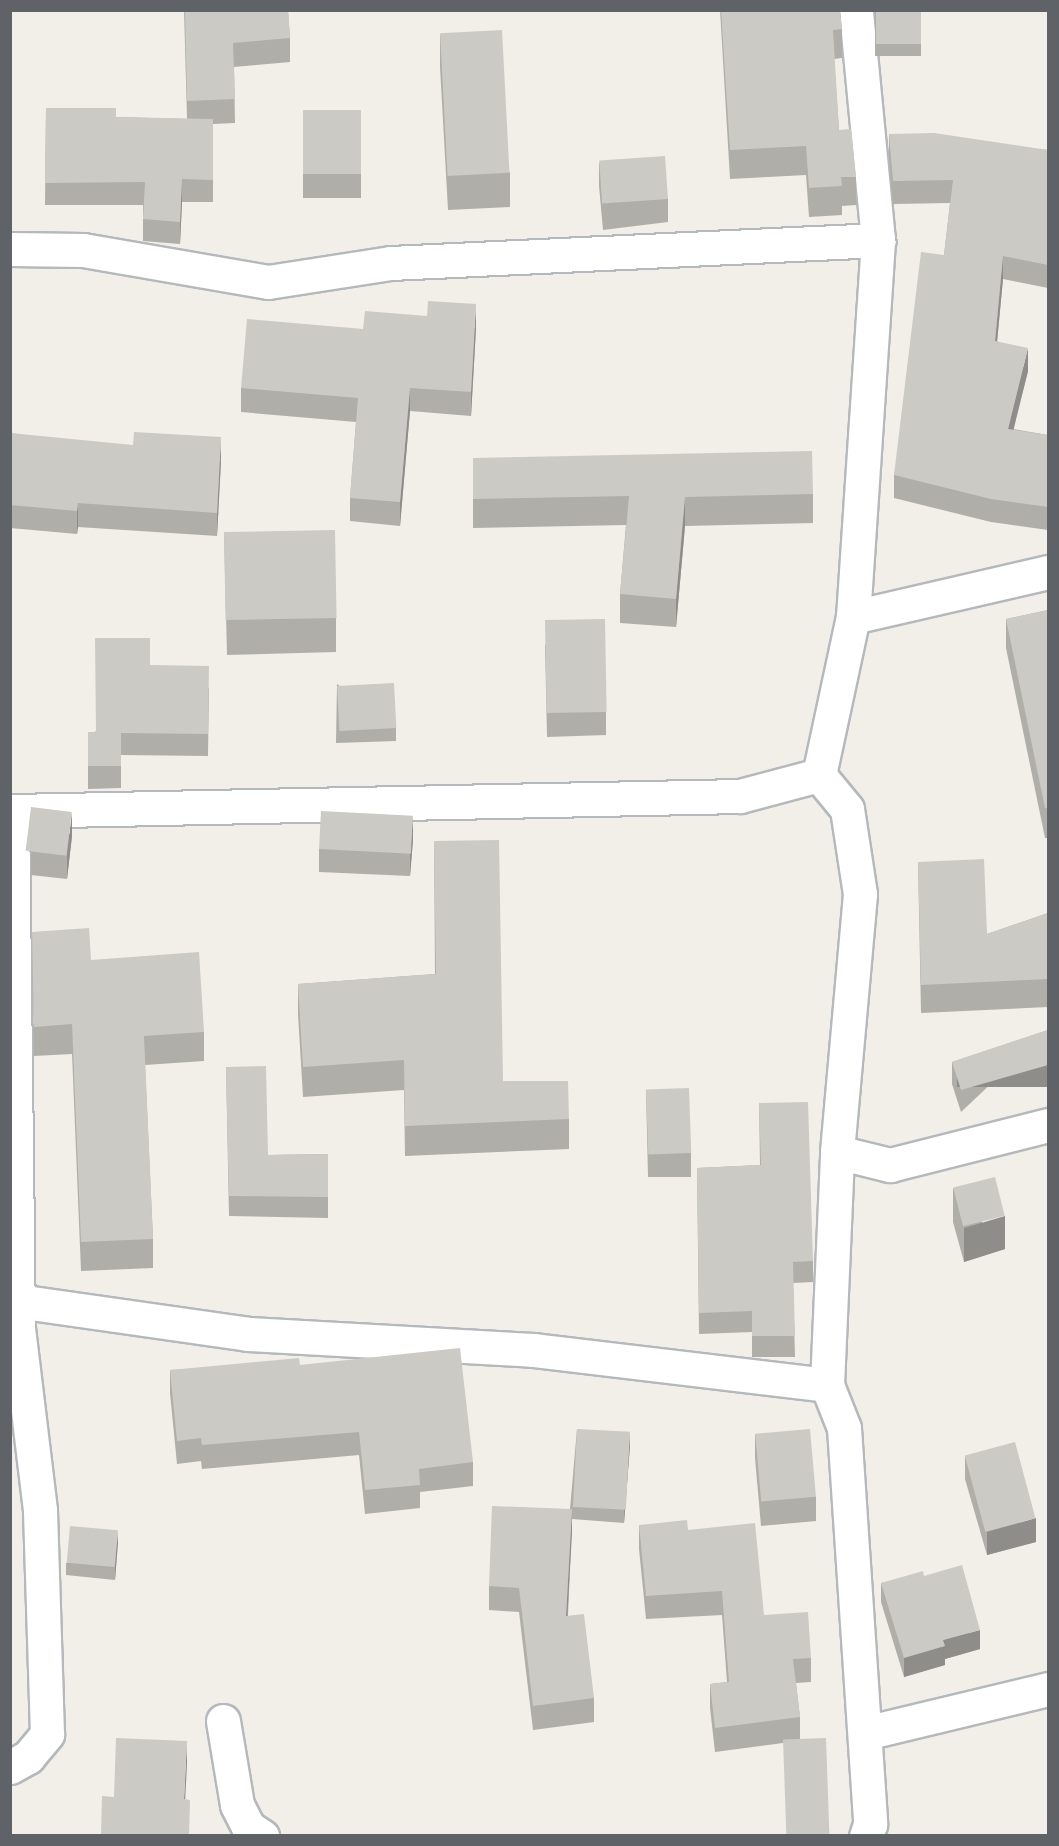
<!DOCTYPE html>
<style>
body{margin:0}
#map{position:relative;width:1059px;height:1846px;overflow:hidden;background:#f1efe8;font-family:Karla,sans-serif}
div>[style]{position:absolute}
.roads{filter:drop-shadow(2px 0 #b5b8bc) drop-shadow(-2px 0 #b5b8bc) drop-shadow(0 2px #b5b8bc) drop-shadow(0 -2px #b5b8bc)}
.minor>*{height:33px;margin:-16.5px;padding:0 16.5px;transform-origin:16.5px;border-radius:16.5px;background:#fff}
.wall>*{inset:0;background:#afaea9;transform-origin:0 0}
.shaded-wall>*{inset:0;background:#8f8d8a;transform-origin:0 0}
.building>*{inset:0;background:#cccac5;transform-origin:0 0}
span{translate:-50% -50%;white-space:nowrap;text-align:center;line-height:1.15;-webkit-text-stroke:4.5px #fff;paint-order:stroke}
.frame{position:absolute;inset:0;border:12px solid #5f6368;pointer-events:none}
</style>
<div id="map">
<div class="roads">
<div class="minor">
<i style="left:10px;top:249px;width:73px;rotate:0.8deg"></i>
<i style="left:83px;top:250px;width:188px;rotate:9.8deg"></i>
<i style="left:268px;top:282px;width:124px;rotate:-8.8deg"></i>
<i style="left:391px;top:263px;width:488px;rotate:-2.7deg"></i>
<i style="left:853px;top:617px;width:200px;rotate:-13deg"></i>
<i style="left:819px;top:775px;width:162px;rotate:-77.9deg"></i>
<i style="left:853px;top:617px;width:378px;rotate:-86.2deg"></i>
<i style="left:878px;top:240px;width:231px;rotate:-95.5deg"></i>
<i style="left:819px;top:775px;width:44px;rotate:50.5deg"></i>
<i style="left:847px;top:809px;width:86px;rotate:81.3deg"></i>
<i style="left:860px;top:894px;width:259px;rotate:95.1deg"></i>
<i style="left:13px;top:811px;width:727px;rotate:-1.18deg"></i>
<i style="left:740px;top:796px;width:82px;rotate:-14.9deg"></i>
<i style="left:17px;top:1301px;width:233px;rotate:8.1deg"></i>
<i style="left:248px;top:1334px;width:286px;rotate:3.2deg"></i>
<i style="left:534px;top:1350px;width:295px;rotate:6.8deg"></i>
<i style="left:827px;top:1385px;width:46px;rotate:68.4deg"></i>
<i style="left:844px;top:1428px;width:397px;rotate:86.2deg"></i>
<i style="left:870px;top:1824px;width:13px;rotate:108deg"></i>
<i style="left:827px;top:1385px;width:233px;rotate:-87.5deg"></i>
<i style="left:837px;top:1152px;width:55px;rotate:13.8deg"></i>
<i style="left:890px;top:1165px;width:163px;rotate:-14.2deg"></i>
<i style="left:223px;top:1721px;width:85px;rotate:80.5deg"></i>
<i style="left:237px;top:1805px;width:25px;rotate:63deg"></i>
<i style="left:248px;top:1827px;width:17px;rotate:33deg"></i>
<i style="left:865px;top:1733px;width:188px;rotate:-13.5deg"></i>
<i style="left:10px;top:1767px;width:21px;rotate:-29deg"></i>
<i style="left:28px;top:1757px;width:30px;rotate:-50deg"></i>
<i style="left:47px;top:1734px;width:224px;rotate:-91.8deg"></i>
<i style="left:40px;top:1510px;width:183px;rotate:-96.9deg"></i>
<i style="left:18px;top:1328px;width:517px;rotate:-90.66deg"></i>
</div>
</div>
<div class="wall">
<i style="clip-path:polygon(184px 10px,288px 10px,290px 38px,290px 62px,234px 67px,235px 123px,213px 124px,213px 202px,182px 202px,180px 244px,143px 241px,143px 205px,45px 205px,46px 108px,116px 117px,187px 119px)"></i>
<i style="clip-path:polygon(720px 10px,840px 10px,842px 29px,842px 58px,834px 59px,839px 130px,856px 177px,856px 205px,842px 206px,842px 215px,809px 217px,806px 175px,730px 179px)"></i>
<i style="left:875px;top:10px;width:46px;height:46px"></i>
<i style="clip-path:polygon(440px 34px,510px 173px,510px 207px,448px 210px,440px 67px)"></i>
<i style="left:361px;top:110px;width:88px;height:58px;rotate:90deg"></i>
<i style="clip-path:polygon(889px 134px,1048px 150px,1048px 145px,1048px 288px,1003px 279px,997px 341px,1028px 371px,1013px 429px,1048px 435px,1048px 530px,991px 522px,894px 498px,894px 475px,944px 255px,950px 203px,893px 204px,889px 157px)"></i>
<i style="clip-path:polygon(599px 163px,668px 199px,668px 222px,603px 230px,599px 186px)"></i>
<i style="clip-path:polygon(476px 328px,471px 416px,410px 411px,400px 526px,350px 521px,350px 498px,356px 422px,241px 412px,241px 388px,363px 329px)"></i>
<i style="clip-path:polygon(10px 433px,221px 461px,217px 536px,78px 527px,77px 534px,10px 528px)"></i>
<i style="clip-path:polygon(473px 458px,813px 494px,813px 523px,685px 526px,676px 627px,620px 623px,620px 594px,626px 525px,473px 528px)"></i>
<i style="clip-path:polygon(224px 532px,336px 618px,336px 652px,227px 655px)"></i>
<i style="clip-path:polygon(1048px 610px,1048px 838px,1045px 838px,1006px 648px,1006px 619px)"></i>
<i style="clip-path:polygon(545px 644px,606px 712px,606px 735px,547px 737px)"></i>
<i style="clip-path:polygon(150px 665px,209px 688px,208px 756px,121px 755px,121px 788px,88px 789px,88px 732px,95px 732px)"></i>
<i style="clip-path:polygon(337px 684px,396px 728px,396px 741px,336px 743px)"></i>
<i style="clip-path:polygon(31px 807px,72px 836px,67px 879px,31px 875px)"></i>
<i style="clip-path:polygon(413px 840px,410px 876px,319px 872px,319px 849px)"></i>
<i style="clip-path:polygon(434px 841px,503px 1081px,569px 1119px,569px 1149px,405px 1156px,404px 1090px,303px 1097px,298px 1014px,298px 984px,435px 974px)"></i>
<i style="clip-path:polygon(918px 862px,987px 934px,1048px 913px,1048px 1007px,921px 1013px)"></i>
<i style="clip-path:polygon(32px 932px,91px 960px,204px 1032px,204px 1061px,145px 1065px,153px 1239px,153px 1268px,81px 1271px,72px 1054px,34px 1056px)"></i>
<i style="clip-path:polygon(1048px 1030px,961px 1112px,952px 1084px,952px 1062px)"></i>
<i style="clip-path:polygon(226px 1067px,268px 1155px,328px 1154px,328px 1218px,229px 1216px)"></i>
<i style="clip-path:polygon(646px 1090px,691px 1153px,691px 1177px,648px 1177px)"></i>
<i style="clip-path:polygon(759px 1103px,813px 1261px,813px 1282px,793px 1283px,795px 1357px,752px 1357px,752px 1332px,699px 1334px,697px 1168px,760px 1165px)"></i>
<i style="clip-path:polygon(953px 1188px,1005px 1249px,964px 1262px,953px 1222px)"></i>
<i style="clip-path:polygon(300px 1365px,473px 1462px,473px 1486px,420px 1492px,420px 1508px,365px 1514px,359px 1455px,202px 1469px,201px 1461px,177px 1464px,170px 1393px,170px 1370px)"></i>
<i style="clip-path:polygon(577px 1429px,630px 1445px,624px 1523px,572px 1519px,568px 1616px,594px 1698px,594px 1722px,533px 1730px,519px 1612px,489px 1610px,489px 1586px,570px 1509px)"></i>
<i style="clip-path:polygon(755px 1434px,816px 1497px,816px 1521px,761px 1526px,755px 1458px)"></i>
<i style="clip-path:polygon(965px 1456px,1036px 1542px,987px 1555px,965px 1479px)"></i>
<i style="clip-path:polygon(639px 1525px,688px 1530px,764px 1615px,811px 1658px,811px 1682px,796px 1683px,800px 1717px,800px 1739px,783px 1743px,715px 1752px,710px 1708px,710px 1684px,727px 1682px,722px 1615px,646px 1619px,639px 1549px)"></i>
<i style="clip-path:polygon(118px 1542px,115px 1580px,66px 1575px,66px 1563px)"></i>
<i style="clip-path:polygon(924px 1576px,980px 1649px,945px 1659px,945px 1665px,904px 1677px,881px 1602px,881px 1583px)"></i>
</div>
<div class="shaded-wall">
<i style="clip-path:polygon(182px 179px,182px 202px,180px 244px,180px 222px)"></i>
<i style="clip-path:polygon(1003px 256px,1003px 279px,995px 364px,995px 341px)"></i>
<i style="clip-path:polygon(476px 304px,476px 328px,471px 416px,471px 392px)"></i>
<i style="clip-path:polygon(1028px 348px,1028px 371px,1008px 452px,1008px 429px)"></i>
<i style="clip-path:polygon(410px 388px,410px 411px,400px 526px,400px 502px)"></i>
<i style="clip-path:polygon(221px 437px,221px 461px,217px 536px,217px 513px)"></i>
<i style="clip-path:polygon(685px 497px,685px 526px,676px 627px,676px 599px)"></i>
<i style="clip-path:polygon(78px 503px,78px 527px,77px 534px,77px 511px)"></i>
<i style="clip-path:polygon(72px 812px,72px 836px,67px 879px,67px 855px)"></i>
<i style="clip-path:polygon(413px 816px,413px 840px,410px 876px,410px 853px)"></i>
<i style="left:1048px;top:1065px;width:22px;height:91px;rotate:90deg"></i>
<i style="clip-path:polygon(1005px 1216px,1005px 1249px,964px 1262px,964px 1228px)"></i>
<i style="clip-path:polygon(630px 1432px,630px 1445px,624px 1523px,624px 1511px)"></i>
<i style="clip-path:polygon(572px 1509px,572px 1533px,566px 1640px,566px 1616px)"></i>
<i style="clip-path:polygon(1036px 1518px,1036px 1542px,987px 1555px,987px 1532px)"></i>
<i style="clip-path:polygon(118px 1530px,118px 1542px,115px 1580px,115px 1567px)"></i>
<i style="clip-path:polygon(980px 1630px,980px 1649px,945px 1659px,945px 1665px,904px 1677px,904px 1658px,943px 1640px)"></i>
<i style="clip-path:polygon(187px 1741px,187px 1764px,184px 1823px,184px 1799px)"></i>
</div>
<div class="building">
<i style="clip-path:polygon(185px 10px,288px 10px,290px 38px,233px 43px,235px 99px,187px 101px)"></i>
<i style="clip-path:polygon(721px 10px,840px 10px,842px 29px,833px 30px,839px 130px,851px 129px,856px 177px,841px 177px,842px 186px,809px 188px,806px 146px,730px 150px)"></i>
<i style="left:876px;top:10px;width:45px;height:34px"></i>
<i style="left:502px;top:30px;width:143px;height:62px;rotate:87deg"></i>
<i style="clip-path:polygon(46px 108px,116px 108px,116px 117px,213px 119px,213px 180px,182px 179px,180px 222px,143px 219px,145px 182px,45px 183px)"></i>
<i style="left:361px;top:110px;width:64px;height:58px;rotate:90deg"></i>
<i style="clip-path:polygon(934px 133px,1048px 150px,1048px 145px,1048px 265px,1003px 256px,995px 341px,1028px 348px,1008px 429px,1048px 435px,1048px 507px,991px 499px,894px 475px,921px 252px,944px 255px,953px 180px,893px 181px,889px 134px)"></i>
<i style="left:665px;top:156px;width:43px;height:66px;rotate:86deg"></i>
<i style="clip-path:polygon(428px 301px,476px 304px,471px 392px,410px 388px,400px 502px,350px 498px,358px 398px,241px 388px,247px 319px,363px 329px,365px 311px,427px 316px)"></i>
<i style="clip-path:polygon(134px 432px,221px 437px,217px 513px,78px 503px,77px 511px,10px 505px,10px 433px,133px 445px)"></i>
<i style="clip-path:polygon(812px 451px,813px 494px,685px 497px,676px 599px,620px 594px,629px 496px,473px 499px,473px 458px)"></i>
<i style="left:335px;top:530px;width:88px;height:111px;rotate:89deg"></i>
<i style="clip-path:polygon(1048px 610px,1048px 808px,1045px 808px,1006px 619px)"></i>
<i style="left:605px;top:619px;width:93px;height:60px;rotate:89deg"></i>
<i style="clip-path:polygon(95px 638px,150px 638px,150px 665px,209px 666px,208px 734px,121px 733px,121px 766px,88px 766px,88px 732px,96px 732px)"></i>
<i style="left:394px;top:683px;width:45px;height:57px;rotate:87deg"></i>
<i style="left:31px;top:807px;width:41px;height:44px;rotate:7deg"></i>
<i style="left:321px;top:811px;width:92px;height:38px;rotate:3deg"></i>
<i style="clip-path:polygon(499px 840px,503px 1081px,568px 1081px,569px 1119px,405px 1126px,404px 1060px,303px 1067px,298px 984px,436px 974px,434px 841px)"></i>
<i style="clip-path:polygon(984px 859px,987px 934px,1048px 913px,1048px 979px,921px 985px,918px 862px)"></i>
<i style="clip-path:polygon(89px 928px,91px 960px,199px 952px,204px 1032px,144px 1036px,153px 1239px,81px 1242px,72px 1024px,34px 1027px,32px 932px)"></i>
<i style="clip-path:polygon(1048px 1030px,1048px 1065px,961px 1090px,952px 1062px)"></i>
<i style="clip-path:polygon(266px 1066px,268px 1155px,328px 1154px,328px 1197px,229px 1196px,226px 1067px)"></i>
<i style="left:689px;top:1088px;width:65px;height:43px;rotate:88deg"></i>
<i style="clip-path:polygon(808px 1102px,813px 1261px,793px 1262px,795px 1336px,752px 1336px,752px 1311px,699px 1313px,697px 1168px,761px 1165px,759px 1103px)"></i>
<i style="left:995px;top:1177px;width:40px;height:43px;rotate:76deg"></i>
<i style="clip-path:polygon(460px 1348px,473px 1462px,419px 1469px,420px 1485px,365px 1490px,359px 1432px,202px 1445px,201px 1438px,177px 1441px,170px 1370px,299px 1358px,300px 1365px)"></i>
<i style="left:577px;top:1429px;width:53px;height:78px;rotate:3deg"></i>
<i style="left:810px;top:1429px;width:68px;height:55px;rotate:85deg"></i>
<i style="left:1015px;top:1442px;width:79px;height:52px;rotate:75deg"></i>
<i style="clip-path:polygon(492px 1506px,572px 1509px,566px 1616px,584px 1614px,594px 1698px,533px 1706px,519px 1588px,489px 1586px)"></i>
<i style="clip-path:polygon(687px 1520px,688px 1530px,755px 1523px,764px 1615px,808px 1612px,811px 1658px,793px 1659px,800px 1717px,715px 1728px,710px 1684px,729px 1682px,722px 1591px,646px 1596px,639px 1525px)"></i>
<i style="left:70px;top:1526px;width:48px;height:37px;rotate:5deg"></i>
<i style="clip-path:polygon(962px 1565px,980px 1630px,943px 1640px,945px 1646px,904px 1658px,881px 1583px,923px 1571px,924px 1576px)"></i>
<i style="clip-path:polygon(116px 1738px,187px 1741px,184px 1799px,190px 1800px,189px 1836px,101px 1836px,102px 1796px,114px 1797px)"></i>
<i style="left:826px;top:1738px;width:98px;height:43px;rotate:88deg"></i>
</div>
<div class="frame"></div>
</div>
